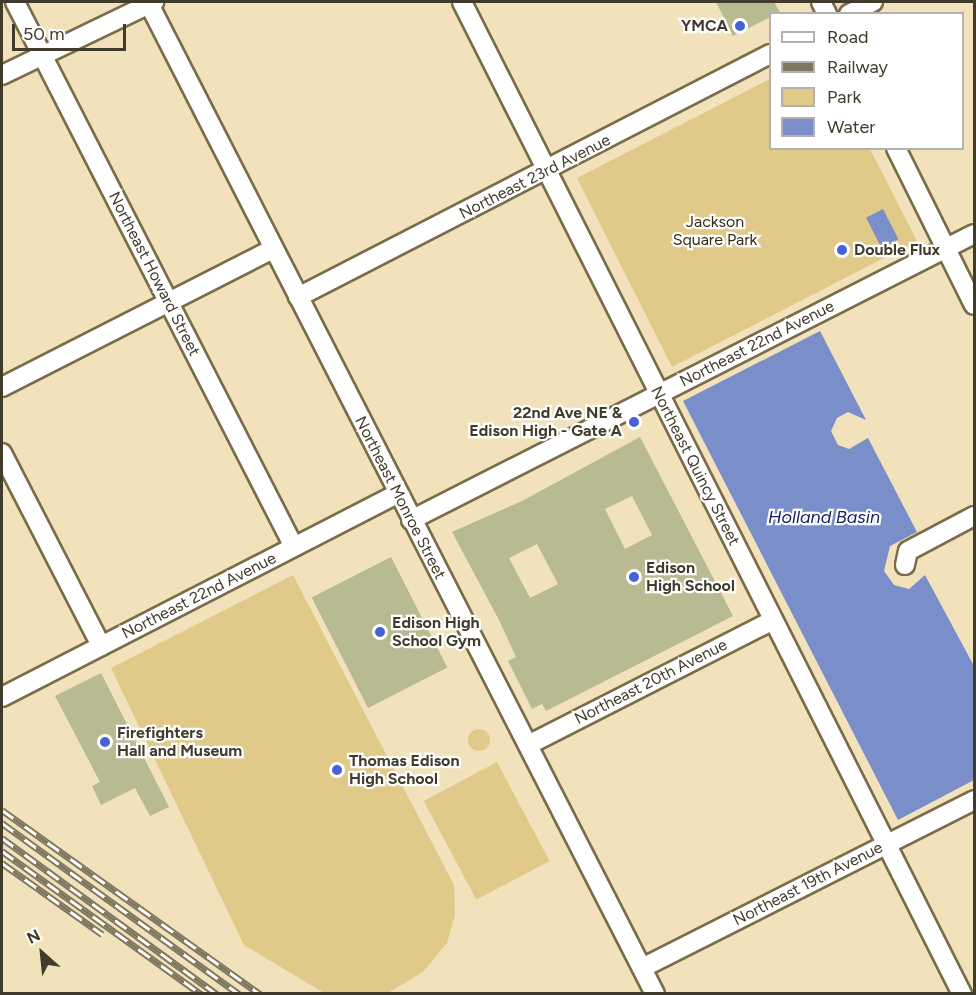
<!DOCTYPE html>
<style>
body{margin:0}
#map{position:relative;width:976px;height:995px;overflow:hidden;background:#f1e2bb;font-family:Figtree,sans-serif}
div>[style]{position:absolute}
.green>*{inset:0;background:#e1c98a;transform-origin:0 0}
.round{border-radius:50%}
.water>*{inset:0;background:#7a8ec9;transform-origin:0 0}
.building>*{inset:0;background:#b8ba92;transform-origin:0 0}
.roads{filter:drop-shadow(2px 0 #7a6c49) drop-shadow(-2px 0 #7a6c49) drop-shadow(0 2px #7a6c49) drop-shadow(0 -2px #7a6c49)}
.minor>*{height:18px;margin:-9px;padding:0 9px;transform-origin:9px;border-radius:9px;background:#fff}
.rail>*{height:7px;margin-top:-3.5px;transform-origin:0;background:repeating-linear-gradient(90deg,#fff 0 14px,#7f765e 0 28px);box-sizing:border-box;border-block:2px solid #7f765e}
.dots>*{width:16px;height:16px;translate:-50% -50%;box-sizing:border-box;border:3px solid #fff;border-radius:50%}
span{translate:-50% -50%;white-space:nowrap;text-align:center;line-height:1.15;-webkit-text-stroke:4.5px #fff;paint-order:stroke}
.poi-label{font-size:16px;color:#413b2c;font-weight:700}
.right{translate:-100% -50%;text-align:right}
.left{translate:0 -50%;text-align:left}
.street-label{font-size:16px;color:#413b2c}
.park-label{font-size:16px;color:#382d0e}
.water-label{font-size:18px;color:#152065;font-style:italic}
.frame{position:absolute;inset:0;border:3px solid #413b2c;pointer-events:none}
.legend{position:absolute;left:769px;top:12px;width:195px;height:138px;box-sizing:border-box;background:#fff;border:2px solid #b3b1ab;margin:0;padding:8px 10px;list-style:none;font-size:18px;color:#413b2c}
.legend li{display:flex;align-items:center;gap:12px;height:30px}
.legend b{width:30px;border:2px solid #b3b1ab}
.north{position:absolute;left:12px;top:923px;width:60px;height:60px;-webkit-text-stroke:4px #fff;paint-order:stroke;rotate:333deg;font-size:16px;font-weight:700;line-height:24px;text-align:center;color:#413b2c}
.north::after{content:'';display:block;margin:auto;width:21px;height:27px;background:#413b2c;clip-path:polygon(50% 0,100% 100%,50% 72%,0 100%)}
.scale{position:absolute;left:12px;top:24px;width:114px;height:27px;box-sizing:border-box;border:3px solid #413b2c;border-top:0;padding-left:8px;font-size:18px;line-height:21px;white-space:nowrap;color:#413b2c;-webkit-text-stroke:4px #fff;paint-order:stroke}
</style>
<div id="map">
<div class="green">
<i style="clip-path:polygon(770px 79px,770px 148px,870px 149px,917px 241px,672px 367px,577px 178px)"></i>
<i style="clip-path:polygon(293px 575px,454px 885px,455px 915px,447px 943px,423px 972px,388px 993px,324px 993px,244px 945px,111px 668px)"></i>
<i class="round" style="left:468px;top:729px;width:22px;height:22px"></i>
<i style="left:497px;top:762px;width:112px;height:83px;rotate:62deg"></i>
</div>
<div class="water">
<i style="left:883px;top:209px;width:34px;height:19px;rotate:63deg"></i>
<i style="clip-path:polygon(820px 331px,866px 420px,848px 412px,837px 418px,831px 431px,838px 445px,849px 449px,868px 438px,917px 532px,890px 546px,884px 571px,894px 585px,909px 589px,925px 575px,974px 666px,974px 780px,898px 820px,683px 401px)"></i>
</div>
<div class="building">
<i style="clip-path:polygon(716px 2px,774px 2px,780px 12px,733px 36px)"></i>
<i style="clip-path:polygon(evenodd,640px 437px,733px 616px,546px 711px,542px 704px,532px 709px,508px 661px,516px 657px,499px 620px,452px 532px,522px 501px,640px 437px,632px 496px,652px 535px,625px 549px,605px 509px,632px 496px,640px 437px,537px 544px,558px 584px,530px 598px,509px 558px,537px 544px)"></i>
<i style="left:391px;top:557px;width:124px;height:89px;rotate:63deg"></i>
<i style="clip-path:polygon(101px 673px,169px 807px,150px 816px,135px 788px,101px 805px,92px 786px,100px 782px,55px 696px)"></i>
</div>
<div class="roads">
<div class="minor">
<i style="left:15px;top:2px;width:612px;rotate:62.89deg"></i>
<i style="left:148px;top:2px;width:1114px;rotate:62.93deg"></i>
<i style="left:462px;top:2px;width:1111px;rotate:63.25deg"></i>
<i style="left:821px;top:2px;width:13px;rotate:63deg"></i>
<i style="left:849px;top:14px;width:27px;rotate:-27deg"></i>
<i style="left:2px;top:75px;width:169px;rotate:-25.7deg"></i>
<i style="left:896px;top:148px;width:175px;rotate:63.6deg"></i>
<i style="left:298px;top:297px;width:531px;rotate:-27.24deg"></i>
<i style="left:2px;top:387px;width:304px;rotate:-27deg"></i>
<i style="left:2px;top:453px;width:217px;rotate:62.8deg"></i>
<i style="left:411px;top:520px;width:631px;rotate:-26.93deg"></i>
<i style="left:905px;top:565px;width:14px;rotate:-78deg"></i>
<i style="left:908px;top:551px;width:75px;rotate:-27.9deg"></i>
<i style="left:2px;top:697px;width:444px;rotate:-27.2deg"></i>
<i style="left:528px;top:745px;width:275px;rotate:-27deg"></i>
<i style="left:642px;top:968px;width:372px;rotate:-26.8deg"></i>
</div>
</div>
<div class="rail">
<i style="left:2px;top:810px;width:317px;rotate:35.5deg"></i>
<i style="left:2px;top:823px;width:292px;rotate:35.8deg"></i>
<i style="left:2px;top:838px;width:266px;rotate:36deg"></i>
<i style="left:2px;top:851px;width:245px;rotate:35.7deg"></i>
<i style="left:2px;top:863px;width:123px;rotate:35.4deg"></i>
</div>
<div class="dots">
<i style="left:740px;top:26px;background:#4762d6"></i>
<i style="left:842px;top:250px;background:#4762d6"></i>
<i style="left:634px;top:422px;background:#4762d6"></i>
<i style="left:634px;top:577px;background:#4762d6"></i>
<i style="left:380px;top:632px;background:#4762d6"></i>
<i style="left:105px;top:742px;background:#4762d6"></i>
<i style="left:337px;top:770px;background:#4762d6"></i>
</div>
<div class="poi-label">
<span class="right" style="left:728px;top:26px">YMCA</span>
<span class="left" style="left:854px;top:250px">Double Flux</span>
<span class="right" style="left:622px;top:422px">22nd Ave NE &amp;<br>Edison High - Gate A</span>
<span class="left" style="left:646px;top:577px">Edison<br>High School</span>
<span class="left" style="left:392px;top:632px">Edison High<br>School Gym</span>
<span class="left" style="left:117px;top:742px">Firefighters<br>Hall and Museum</span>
<span class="left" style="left:349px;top:770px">Thomas Edison<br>High School</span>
</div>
<div class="street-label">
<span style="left:535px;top:177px;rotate:-27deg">Northeast 23rd Avenue</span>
<span style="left:154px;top:274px;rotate:63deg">Northeast Howard Street</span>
<span style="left:757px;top:344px;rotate:-27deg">Northeast 22nd Avenue</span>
<span style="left:695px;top:466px;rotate:63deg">Northeast Quincy Street</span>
<span style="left:400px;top:498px;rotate:63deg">Northeast Monroe Street</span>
<span style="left:199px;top:596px;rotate:-27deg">Northeast 22nd Avenue</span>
<span style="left:651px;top:682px;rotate:-27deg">Northeast 20th Avenue</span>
<span style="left:808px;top:884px;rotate:-27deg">Northeast 19th Avenue</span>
</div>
<div class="park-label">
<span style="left:715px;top:231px">Jackson<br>Square Park</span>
</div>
<div class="water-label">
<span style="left:824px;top:517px">Holland Basin</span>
</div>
<div class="frame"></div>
<ul class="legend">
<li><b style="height:8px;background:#fff"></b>Road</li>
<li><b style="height:8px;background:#7f765e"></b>Railway</li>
<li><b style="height:16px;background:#e1c98a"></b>Park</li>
<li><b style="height:16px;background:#7a8ec9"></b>Water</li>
</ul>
<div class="north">N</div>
<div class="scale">50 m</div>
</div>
